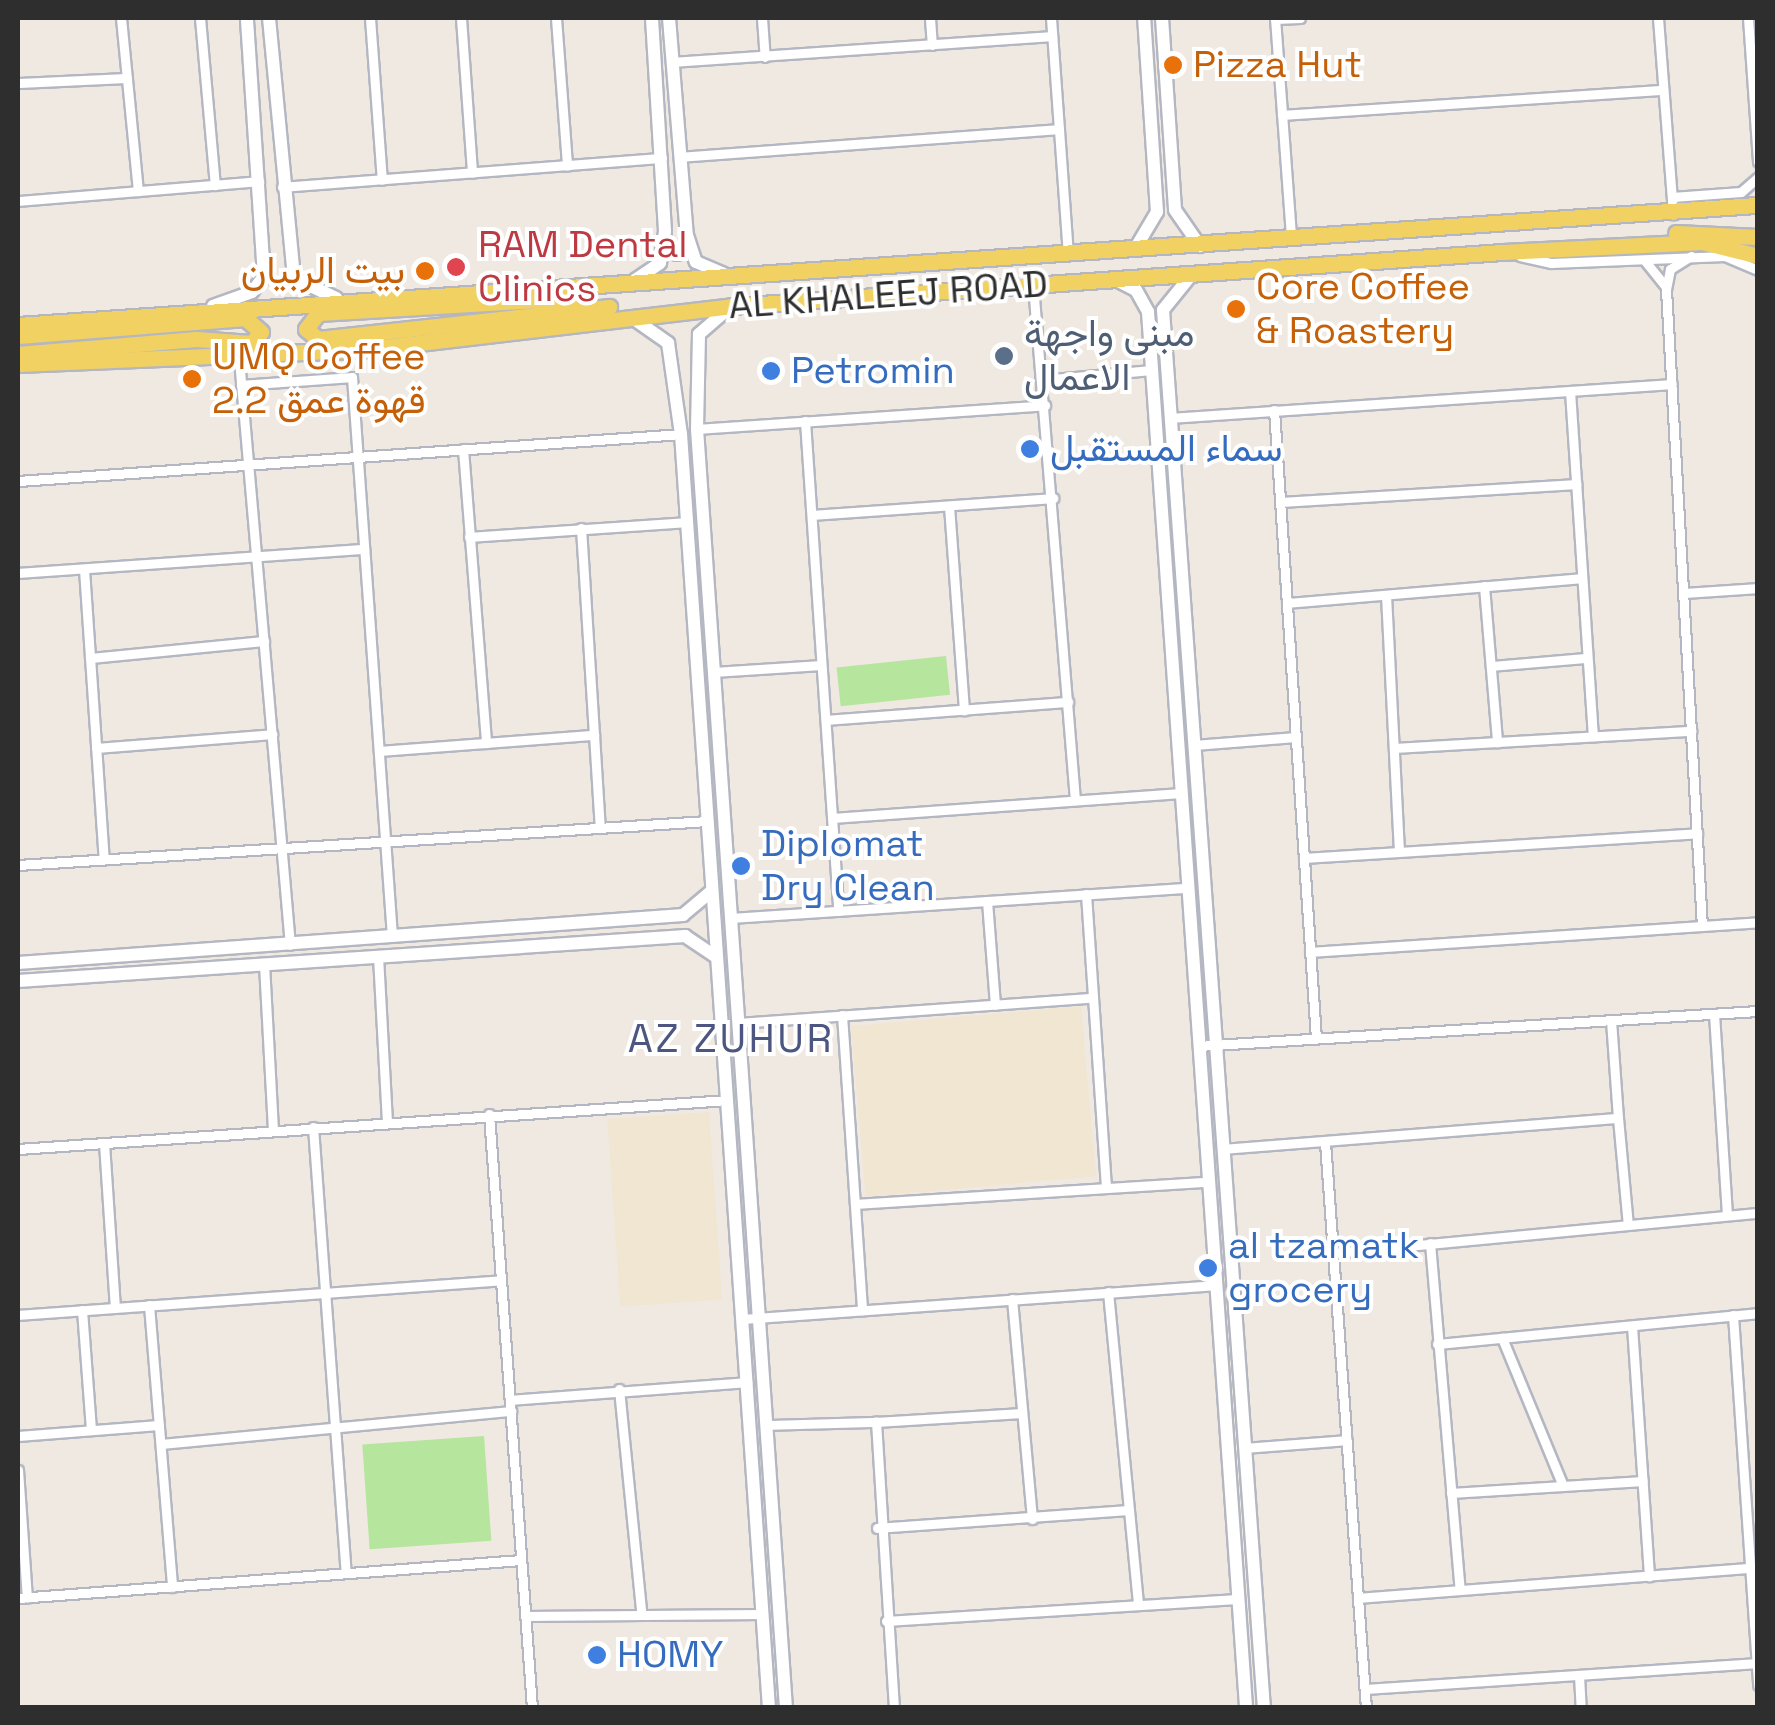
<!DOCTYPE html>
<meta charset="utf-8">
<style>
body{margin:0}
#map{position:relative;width:1775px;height:1725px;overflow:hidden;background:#efe9e1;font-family:"Space Grotesk",Vazirmatn,sans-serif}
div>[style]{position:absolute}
.education>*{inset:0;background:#f0e6d1;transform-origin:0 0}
.green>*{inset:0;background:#b6e59e;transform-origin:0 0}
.roads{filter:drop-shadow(2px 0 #b4b7c1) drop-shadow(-2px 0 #b4b7c1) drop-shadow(0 2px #b4b7c1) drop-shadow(0 -2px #b4b7c1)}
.street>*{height:9px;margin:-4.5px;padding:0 4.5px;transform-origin:4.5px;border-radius:4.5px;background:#fff}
.secondary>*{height:12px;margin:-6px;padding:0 6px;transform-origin:6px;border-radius:6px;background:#fff}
.primary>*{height:15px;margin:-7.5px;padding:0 7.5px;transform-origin:7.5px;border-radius:7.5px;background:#f2d163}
.dots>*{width:28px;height:28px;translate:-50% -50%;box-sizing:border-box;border:5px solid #fff;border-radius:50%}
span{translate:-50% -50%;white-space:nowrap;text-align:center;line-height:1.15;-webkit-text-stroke:8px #fff;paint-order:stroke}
.food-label{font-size:38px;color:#c56008}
.left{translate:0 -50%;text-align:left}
.right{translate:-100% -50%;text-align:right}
.health-label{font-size:38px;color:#be3a42}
.street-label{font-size:38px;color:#2e2e2e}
.service-label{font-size:38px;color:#4e5e75}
.shop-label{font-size:38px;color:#366cbe}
.neighbourhood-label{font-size:40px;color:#4d5680;letter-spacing:2.5px}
.frame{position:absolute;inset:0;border:20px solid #2e2e2e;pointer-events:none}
</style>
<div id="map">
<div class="education">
<i style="left:1081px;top:1006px;width:171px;height:231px;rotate:85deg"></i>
<i style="left:709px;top:1112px;width:188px;height:102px;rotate:86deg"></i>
</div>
<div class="green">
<i style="left:946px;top:656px;width:39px;height:110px;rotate:84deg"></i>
<i style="left:484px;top:1436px;width:105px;height:122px;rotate:86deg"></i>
</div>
<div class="roads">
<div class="street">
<i style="left:121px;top:18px;width:174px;rotate:84.4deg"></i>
<i style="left:200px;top:18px;width:168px;rotate:84.9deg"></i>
<i style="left:370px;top:18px;width:162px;rotate:85.8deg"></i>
<i style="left:461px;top:18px;width:155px;rotate:85.9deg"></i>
<i style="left:556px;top:18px;width:148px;rotate:85.7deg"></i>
<i style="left:762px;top:18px;width:39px;rotate:86deg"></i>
<i style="left:930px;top:18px;width:27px;rotate:86deg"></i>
<i style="left:1051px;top:18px;width:237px;rotate:85.9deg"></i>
<i style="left:1275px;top:18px;width:221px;rotate:85.8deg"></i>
<i style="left:1658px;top:18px;width:197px;rotate:85.6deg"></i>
<i style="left:1748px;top:18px;width:144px;rotate:86deg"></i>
<i style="left:1275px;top:19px;width:25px;rotate:-2deg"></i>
<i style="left:672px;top:62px;width:381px;rotate:-3.9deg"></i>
<i style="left:18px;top:83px;width:109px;rotate:-2.6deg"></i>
<i style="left:1282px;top:115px;width:382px;rotate:-3.8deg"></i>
<i style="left:679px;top:157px;width:381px;rotate:-4.2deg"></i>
<i style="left:282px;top:187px;width:381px;rotate:-4.4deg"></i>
<i style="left:1672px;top:197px;width:69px;rotate:-4.1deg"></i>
<i style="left:1741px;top:192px;width:23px;rotate:-41deg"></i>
<i style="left:18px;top:201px;width:242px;rotate:-4.7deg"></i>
<i style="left:1520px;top:256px;width:32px;rotate:13deg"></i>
<i style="left:1551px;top:263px;width:174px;rotate:-2.3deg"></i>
<i style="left:1725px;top:256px;width:36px;rotate:23deg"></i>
<i style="left:1691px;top:256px;width:25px;rotate:148deg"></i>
<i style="left:1670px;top:269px;width:20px;rotate:101deg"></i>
<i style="left:1666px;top:289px;width:638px;rotate:86.77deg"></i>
<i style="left:1645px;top:261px;width:32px;rotate:51deg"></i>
<i style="left:1033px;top:285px;width:517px;rotate:85.34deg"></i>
<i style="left:239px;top:359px;width:588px;rotate:85.03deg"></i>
<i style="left:1041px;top:380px;width:109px;rotate:-5.2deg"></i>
<i style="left:241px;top:385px;width:111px;rotate:-4.1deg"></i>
<i style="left:352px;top:377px;width:561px;rotate:85.91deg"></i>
<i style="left:1570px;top:391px;width:346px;rotate:86.2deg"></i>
<i style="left:1274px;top:410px;width:630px;rotate:86.18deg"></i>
<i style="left:1170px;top:418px;width:503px;rotate:-3.87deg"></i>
<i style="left:805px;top:421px;width:491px;rotate:86.1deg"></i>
<i style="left:697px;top:429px;width:349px;rotate:-3.9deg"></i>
<i style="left:463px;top:449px;width:295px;rotate:85.5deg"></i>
<i style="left:18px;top:481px;width:665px;rotate:-4.05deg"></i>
<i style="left:1281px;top:502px;width:296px;rotate:-3.5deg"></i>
<i style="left:949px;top:506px;width:205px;rotate:85.8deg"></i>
<i style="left:812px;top:515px;width:242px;rotate:-4deg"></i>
<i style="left:581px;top:528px;width:300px;rotate:86.4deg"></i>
<i style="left:469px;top:537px;width:219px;rotate:-3.9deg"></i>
<i style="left:84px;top:569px;width:291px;rotate:86.1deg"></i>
<i style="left:18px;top:573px;width:347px;rotate:-4deg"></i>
<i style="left:1484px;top:586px;width:157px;rotate:85.2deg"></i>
<i style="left:1685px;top:593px;width:73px;rotate:-3.9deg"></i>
<i style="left:1386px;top:595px;width:255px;rotate:87.1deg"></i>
<i style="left:1287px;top:603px;width:296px;rotate:-4.8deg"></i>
<i style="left:90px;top:658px;width:175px;rotate:-5.6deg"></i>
<i style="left:1491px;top:666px;width:96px;rotate:-4.8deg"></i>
<i style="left:714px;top:672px;width:107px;rotate:-3.7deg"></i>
<i style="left:826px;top:720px;width:243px;rotate:-4.3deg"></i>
<i style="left:1194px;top:745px;width:102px;rotate:-4.5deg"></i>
<i style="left:96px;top:748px;width:177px;rotate:-4.5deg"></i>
<i style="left:1394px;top:748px;width:298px;rotate:-3.3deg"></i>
<i style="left:379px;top:751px;width:216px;rotate:-4.3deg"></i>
<i style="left:833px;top:818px;width:348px;rotate:-4.1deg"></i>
<i style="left:1304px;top:858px;width:394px;rotate:-3.6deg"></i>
<i style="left:18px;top:865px;width:691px;rotate:-3.65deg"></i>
<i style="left:1086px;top:894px;width:292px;rotate:86.1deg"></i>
<i style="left:987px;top:901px;width:104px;rotate:85.6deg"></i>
<i style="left:731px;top:918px;width:457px;rotate:-3.8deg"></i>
<i style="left:1310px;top:952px;width:449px;rotate:-3.8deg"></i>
<i style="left:378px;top:956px;width:166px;rotate:86.9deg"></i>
<i style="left:264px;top:964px;width:166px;rotate:86.9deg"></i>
<i style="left:1714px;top:1014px;width:201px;rotate:86.3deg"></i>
<i style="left:842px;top:1015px;width:296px;rotate:86.1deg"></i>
<i style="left:739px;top:1023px;width:354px;rotate:-4.1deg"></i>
<i style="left:1198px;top:1046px;width:561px;rotate:-3.58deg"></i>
<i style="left:489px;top:1114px;width:596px;rotate:85.86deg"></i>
<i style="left:1618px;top:1118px;width:107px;rotate:84.7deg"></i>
<i style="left:313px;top:1127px;width:447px;rotate:85.8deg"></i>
<i style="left:1325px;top:1142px;width:567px;rotate:85.86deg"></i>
<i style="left:104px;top:1143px;width:165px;rotate:86.2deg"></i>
<i style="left:18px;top:1149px;width:711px;rotate:-3.95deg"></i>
<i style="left:1223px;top:1149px;width:396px;rotate:-4.5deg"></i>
<i style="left:1618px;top:1118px;width:98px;rotate:-94.1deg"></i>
<i style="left:855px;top:1204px;width:352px;rotate:-3.6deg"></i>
<i style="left:1430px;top:1243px;width:348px;rotate:85.1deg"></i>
<i style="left:1333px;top:1253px;width:427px;rotate:-5.4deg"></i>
<i style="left:1108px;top:1292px;width:311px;rotate:84.5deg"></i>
<i style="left:1012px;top:1299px;width:221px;rotate:84.8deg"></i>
<i style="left:149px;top:1305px;width:283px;rotate:85.3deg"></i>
<i style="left:82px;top:1310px;width:120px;rotate:85.7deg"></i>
<i style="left:18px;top:1315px;width:484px;rotate:-4.1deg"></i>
<i style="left:1733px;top:1315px;width:371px;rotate:86.1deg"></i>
<i style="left:743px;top:1319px;width:471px;rotate:-4.1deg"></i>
<i style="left:1632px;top:1326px;width:251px;rotate:86.1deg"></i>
<i style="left:1502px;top:1338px;width:160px;rotate:67.6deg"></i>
<i style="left:1437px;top:1344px;width:322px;rotate:-5.5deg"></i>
<i style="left:619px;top:1389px;width:223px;rotate:84.3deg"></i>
<i style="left:510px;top:1400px;width:238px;rotate:-4.3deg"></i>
<i style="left:766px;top:1425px;width:110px;rotate:-1.6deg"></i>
<i style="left:18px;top:1436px;width:141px;rotate:-4.5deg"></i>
<i style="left:161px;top:1444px;width:352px;rotate:-5.4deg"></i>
<i style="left:1245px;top:1448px;width:102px;rotate:-4.5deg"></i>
<i style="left:18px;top:1470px;width:128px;rotate:86deg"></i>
<i style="left:1451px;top:1493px;width:192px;rotate:-3.6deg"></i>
<i style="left:877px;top:1528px;width:251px;rotate:-4.1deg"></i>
<i style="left:18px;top:1598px;width:504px;rotate:-4.32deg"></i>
<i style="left:1358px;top:1598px;width:393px;rotate:-4.4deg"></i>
<i style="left:525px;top:1616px;width:238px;rotate:-0.5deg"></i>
<i style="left:886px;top:1621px;width:352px;rotate:-3.6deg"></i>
<i style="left:1579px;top:1675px;width:33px;rotate:87deg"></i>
<i style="left:1365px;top:1689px;width:394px;rotate:-3.8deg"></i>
<i style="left:894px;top:1708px;width:287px;rotate:-93.6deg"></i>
<i style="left:876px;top:1422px;width:146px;rotate:-3.5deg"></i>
</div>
<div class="secondary">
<i style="left:269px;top:18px;width:261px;rotate:84.5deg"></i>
<i style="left:294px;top:278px;width:47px;rotate:25.5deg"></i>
<i style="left:669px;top:18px;width:218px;rotate:85.3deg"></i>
<i style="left:687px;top:235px;width:28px;rotate:72deg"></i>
<i style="left:696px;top:262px;width:30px;rotate:23deg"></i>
<i style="left:1162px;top:18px;width:192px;rotate:86.1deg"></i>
<i style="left:1175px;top:210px;width:44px;rotate:55.2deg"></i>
<i style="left:664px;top:239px;width:20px;rotate:49deg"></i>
<i style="left:677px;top:254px;width:18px;rotate:-56deg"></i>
<i style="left:1135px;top:249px;width:43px;rotate:-59.3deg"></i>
<i style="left:1157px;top:212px;width:194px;rotate:-93.8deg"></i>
<i style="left:1192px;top:274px;width:46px;rotate:128.9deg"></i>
<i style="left:1163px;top:310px;width:1402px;rotate:85.87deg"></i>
<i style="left:635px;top:280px;width:30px;rotate:-34deg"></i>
<i style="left:660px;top:263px;width:32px;rotate:-81deg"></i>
<i style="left:665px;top:231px;width:213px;rotate:-93.5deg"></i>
<i style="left:1116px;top:280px;width:22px;rotate:27deg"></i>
<i style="left:1136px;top:290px;width:25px;rotate:61deg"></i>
<i style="left:1148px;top:312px;width:1399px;rotate:85.98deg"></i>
<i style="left:213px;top:306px;width:41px;rotate:-19.7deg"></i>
<i style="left:252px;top:292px;width:20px;rotate:-53deg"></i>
<i style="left:264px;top:276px;width:259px;rotate:-93.8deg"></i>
<i style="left:729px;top:308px;width:40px;rotate:139deg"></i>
<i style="left:699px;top:334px;width:95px;rotate:91.2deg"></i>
<i style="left:697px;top:429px;width:1282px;rotate:86.02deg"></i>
<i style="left:634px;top:319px;width:42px;rotate:35.2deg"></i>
<i style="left:668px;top:343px;width:92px;rotate:81.9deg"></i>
<i style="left:681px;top:434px;width:1277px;rotate:86.05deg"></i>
<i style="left:18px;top:963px;width:667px;rotate:-4.13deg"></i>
<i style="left:683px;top:915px;width:38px;rotate:-40deg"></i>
<i style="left:18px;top:981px;width:669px;rotate:-3.86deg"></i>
<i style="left:685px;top:936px;width:36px;rotate:34deg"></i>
</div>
<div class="primary">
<i style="left:1676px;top:233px;width:82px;rotate:2.8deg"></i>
<i style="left:571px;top:298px;width:253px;rotate:176.6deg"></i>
<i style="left:318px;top:313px;width:20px;rotate:127deg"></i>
<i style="left:306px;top:329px;width:16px;rotate:40deg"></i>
<i style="left:318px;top:339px;width:293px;rotate:-6.3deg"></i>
<i style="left:18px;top:325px;width:1744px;rotate:-3.95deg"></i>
<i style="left:18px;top:336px;width:228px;rotate:-4.5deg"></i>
<i style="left:245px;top:318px;width:21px;rotate:41deg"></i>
<i style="left:261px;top:332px;width:15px;rotate:132deg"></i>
<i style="left:251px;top:343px;width:55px;rotate:-175.8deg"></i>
<i style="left:196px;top:339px;width:179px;rotate:175.2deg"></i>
<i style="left:18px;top:364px;width:341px;rotate:-2.4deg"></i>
<i style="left:359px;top:350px;width:376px;rotate:-6.7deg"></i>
<i style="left:732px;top:306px;width:773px;rotate:-4.01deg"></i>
<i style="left:1503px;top:252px;width:199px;rotate:-2.9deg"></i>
<i style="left:1702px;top:242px;width:58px;rotate:14deg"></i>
</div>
</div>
<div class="dots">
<i style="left:1173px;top:65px;background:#e8710a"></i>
<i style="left:456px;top:267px;background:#e0444e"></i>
<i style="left:425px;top:271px;background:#e8710a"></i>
<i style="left:1236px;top:309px;background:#e8710a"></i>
<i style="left:1004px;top:356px;background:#5c6f8a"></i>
<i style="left:771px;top:371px;background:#3f7fe0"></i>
<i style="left:192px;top:379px;background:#e8710a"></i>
<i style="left:1030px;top:449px;background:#3f7fe0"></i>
<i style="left:741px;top:866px;background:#3f7fe0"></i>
<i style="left:1208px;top:1268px;background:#3f7fe0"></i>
<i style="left:597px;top:1655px;background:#3f7fe0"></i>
</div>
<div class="food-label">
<span class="left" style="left:1193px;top:65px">Pizza Hut</span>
<span class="right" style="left:405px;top:271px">بيت الربيان</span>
<span class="left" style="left:1256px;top:309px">Core Coffee<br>&amp; Roastery</span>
<span class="left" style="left:212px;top:379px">UMQ Coffee<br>2.2 قهوة عمق</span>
</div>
<div class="health-label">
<span class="left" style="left:478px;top:267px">RAM Dental<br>Clinics</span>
</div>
<div class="street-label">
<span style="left:888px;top:295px;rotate:-4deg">AL KHALEEJ ROAD</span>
</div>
<div class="service-label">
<span class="left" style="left:1024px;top:356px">مبنى واجهة<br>الاعمال</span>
</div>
<div class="shop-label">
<span class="left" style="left:791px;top:371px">Petromin</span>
<span class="left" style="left:1050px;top:449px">سماء المستقبل</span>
<span class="left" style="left:761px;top:866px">Diplomat<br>Dry Clean</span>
<span class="left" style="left:1228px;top:1268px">al tzamatk<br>grocery</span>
<span class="left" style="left:617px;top:1655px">HOMY</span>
</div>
<div class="neighbourhood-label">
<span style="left:731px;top:1039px">AZ ZUHUR</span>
</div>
<div class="frame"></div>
</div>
